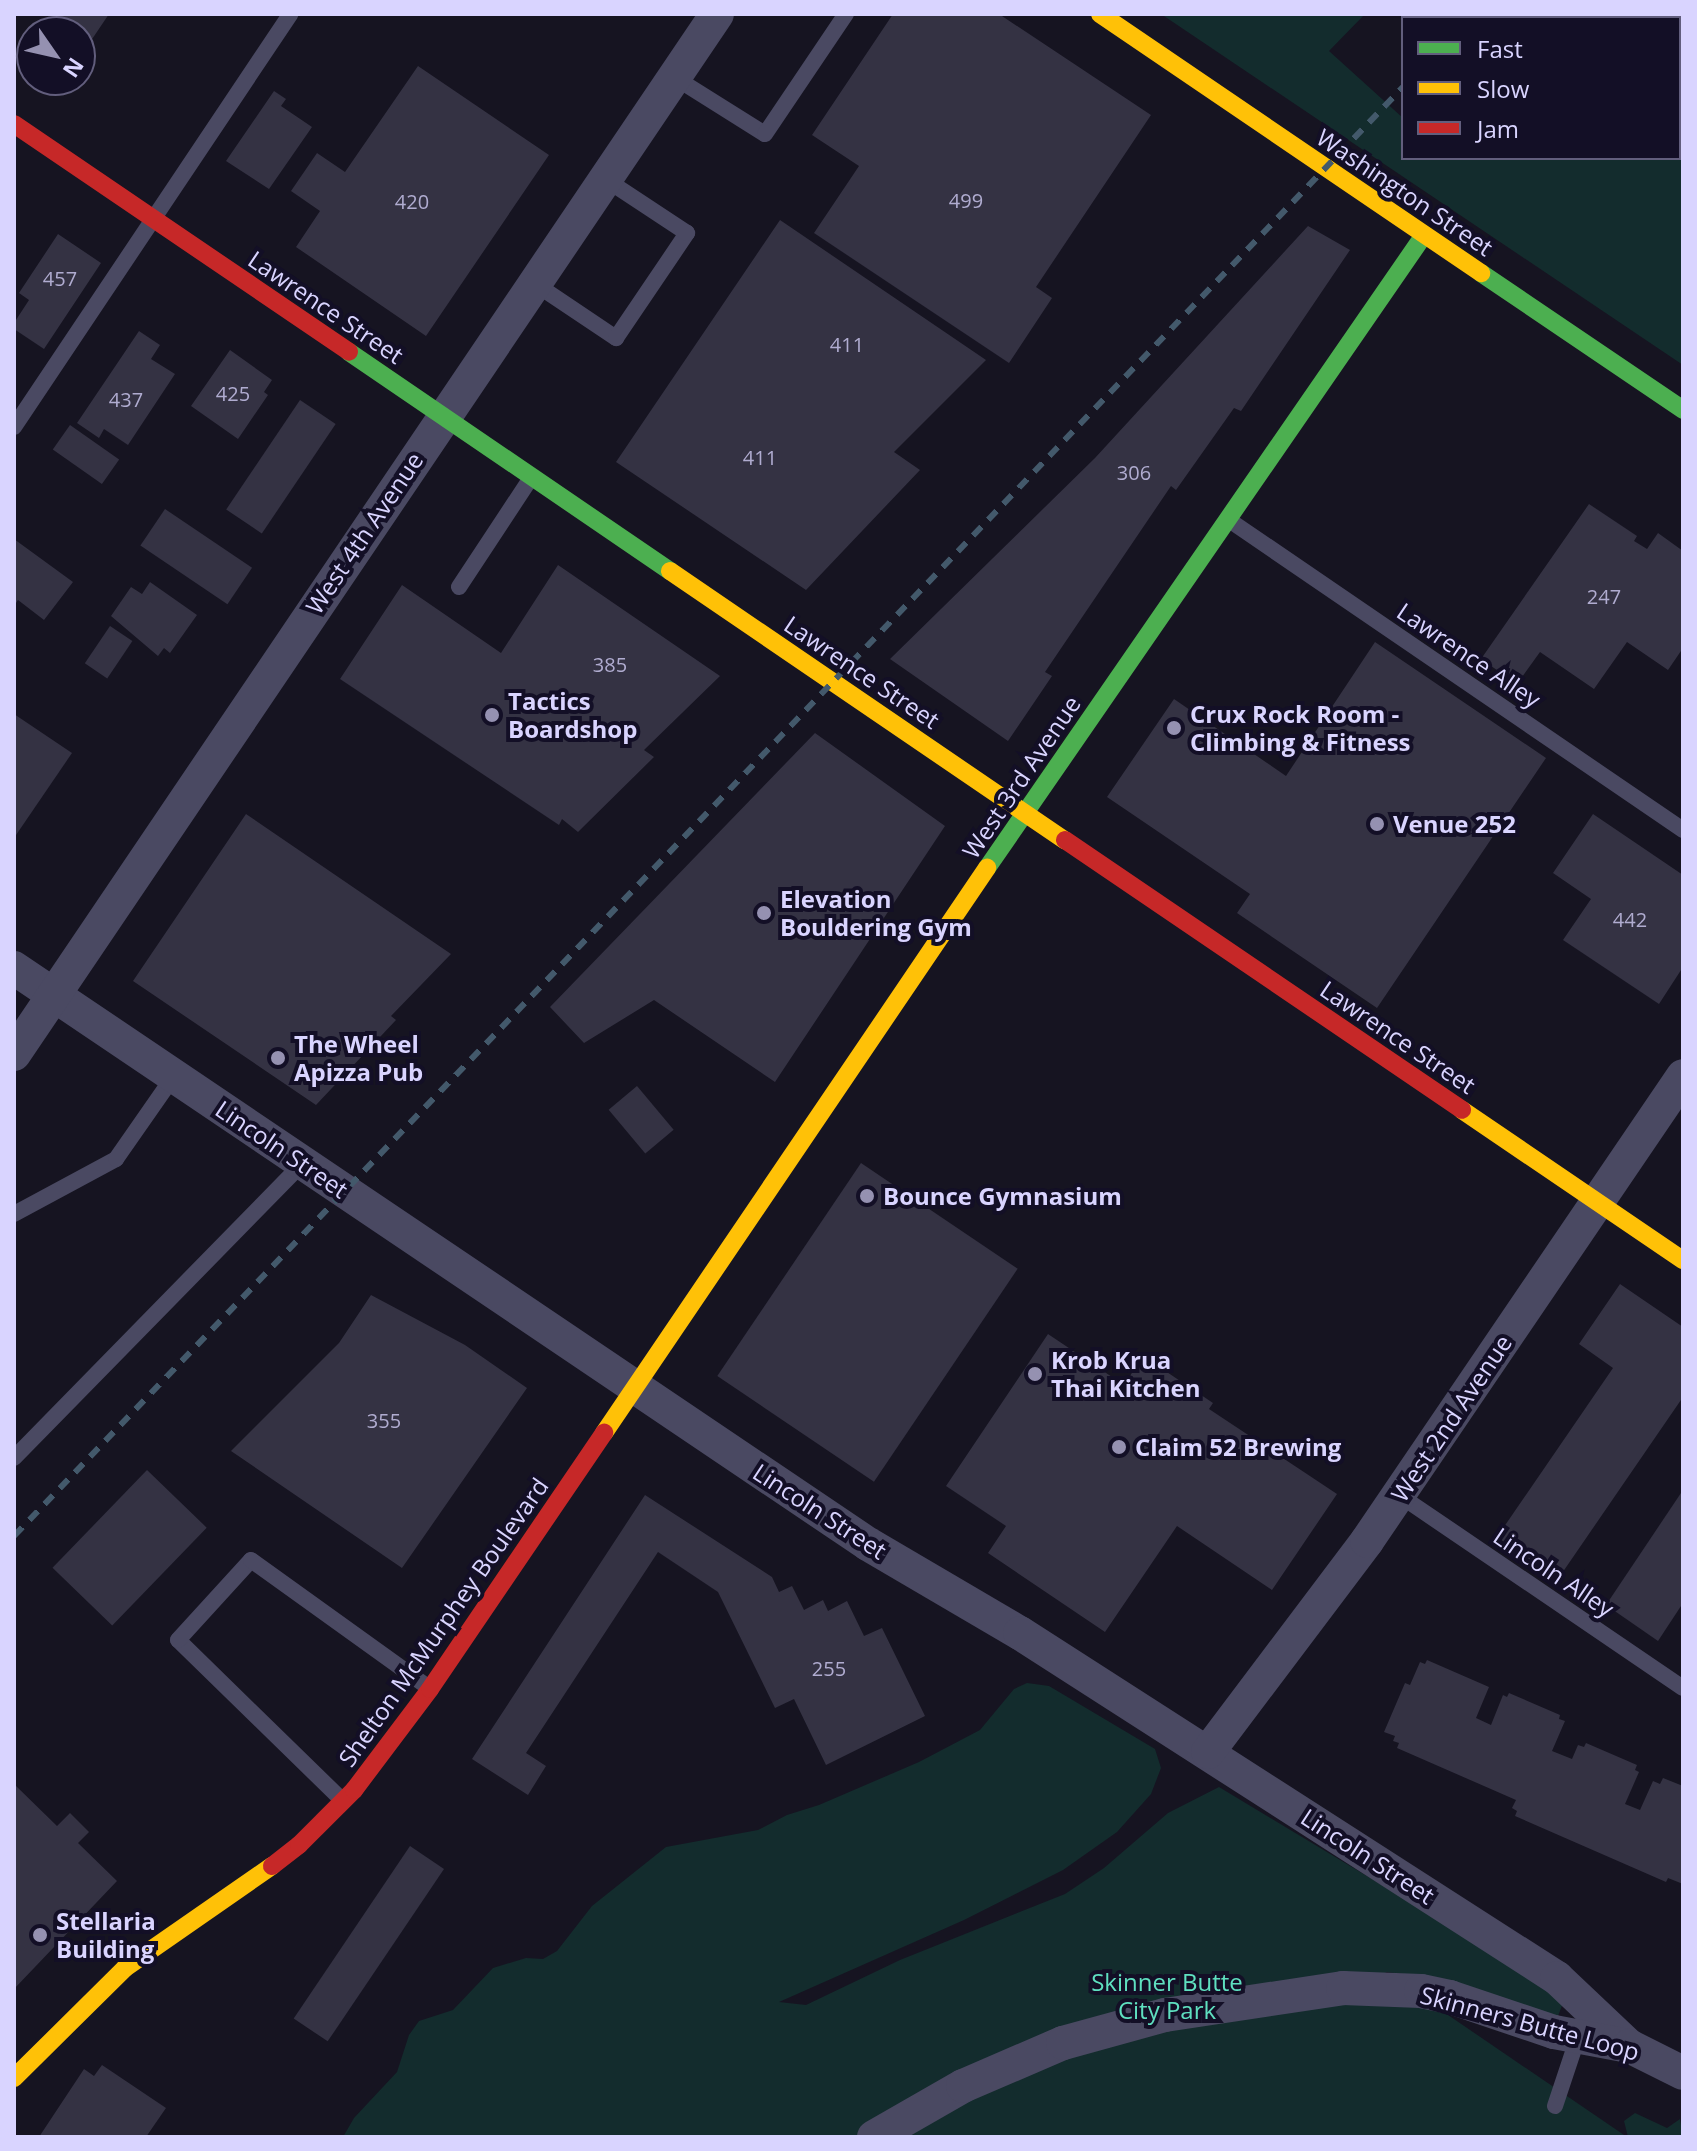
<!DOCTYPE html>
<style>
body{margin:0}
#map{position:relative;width:1697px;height:2151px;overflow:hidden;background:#161421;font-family:"Open Sans",sans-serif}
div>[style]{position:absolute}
.green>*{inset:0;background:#132c2d}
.building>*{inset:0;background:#343243;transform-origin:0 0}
.lane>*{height:16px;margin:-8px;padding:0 8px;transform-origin:8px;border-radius:8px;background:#4a4962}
.street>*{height:34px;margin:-17px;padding:0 17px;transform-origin:17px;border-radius:17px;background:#4a4962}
.fast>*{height:18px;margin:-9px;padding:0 9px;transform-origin:9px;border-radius:9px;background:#4caf50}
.slow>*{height:18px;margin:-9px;padding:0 9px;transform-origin:9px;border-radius:9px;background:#ffc107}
.jam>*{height:18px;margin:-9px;padding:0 9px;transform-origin:9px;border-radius:9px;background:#c62828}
.rail>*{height:6px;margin-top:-3px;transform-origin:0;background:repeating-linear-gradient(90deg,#43596b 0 12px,transparent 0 22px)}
.dots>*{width:22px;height:22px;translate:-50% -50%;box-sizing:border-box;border:4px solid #130f26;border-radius:50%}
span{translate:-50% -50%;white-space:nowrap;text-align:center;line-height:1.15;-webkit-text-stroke:8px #130f26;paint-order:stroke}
.number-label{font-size:20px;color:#b0acd0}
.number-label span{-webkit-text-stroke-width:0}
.street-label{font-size:24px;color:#d9d4ff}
.poi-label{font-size:24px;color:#d9d4ff;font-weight:700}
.left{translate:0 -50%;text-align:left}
.park-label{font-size:24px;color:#5fe0c0}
.frame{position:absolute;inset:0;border:16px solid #d9d4ff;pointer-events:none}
.legend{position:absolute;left:1401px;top:16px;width:280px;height:144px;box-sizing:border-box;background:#130f26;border:2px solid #625e7d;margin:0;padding:10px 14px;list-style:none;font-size:24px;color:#d9d4ff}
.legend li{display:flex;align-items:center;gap:16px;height:40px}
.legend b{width:40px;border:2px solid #625e7d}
.north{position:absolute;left:16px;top:16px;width:80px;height:80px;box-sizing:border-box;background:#130f26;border:2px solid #625e7d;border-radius:50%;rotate:124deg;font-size:22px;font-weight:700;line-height:32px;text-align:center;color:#d9d4ff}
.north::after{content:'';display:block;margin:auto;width:28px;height:36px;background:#9591b1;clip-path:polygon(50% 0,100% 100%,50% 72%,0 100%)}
</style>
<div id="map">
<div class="green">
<i style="clip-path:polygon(1161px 14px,1365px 14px,1329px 51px,1403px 118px,1403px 158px,1679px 158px,1679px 18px,1514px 18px,1518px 14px,1683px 14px,1683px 365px)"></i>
<i style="clip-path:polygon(1027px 1683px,1049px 1686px,1155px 1749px,1161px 1768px,1151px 1794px,1117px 1832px,1063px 1870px,964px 1920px,779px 2002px,806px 2005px,900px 1960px,1065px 1894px,1104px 1868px,1168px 1813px,1219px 1787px,1513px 1964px,1563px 2003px,1558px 2016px,1433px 1977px,1385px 1972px,1627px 2137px,343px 2137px,354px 2118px,397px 2072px,409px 2035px,419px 2021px,453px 2010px,493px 1968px,526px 1958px,543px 1959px,557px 1951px,592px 1906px,666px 1847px,758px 1830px,787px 1815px,819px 1805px,919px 1762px,980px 1730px,1014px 1689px)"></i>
<i style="clip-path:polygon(1635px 2113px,1667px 2128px,1680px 2119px,1683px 2137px,1628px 2137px,1624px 2121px)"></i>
</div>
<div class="building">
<i style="clip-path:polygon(53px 14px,109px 14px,80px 57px,80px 32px,47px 32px,57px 17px)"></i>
<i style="clip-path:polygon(893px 14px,999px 14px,1151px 115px,1036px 287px,1052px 298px,1009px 363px,814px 233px,859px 166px,812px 135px)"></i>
<i style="clip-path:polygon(418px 66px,549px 155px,426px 336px,296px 247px,320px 211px,291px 191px,317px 153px,345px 172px)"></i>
<i style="clip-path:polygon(274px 91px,286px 99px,281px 106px,312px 127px,269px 189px,226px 161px)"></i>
<i style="clip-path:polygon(780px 220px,986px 360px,894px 452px,920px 470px,806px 590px,616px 462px)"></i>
<i style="clip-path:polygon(1308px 226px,1350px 250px,1241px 411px,1234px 408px,1176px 490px,1171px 486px,1045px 672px,1052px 676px,1008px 741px,890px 659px,1095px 458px)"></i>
<i style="clip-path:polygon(58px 234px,101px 263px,44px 349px,14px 329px,14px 323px,29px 300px,19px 293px)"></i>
<i style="clip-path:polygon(139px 331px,160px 345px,151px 359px,175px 374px,128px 445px,104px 429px,99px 438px,77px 423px)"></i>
<i style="clip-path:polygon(230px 350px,272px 380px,264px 392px,268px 395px,238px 439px,191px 406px)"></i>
<i style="left:300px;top:400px;width:43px;height:132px;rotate:34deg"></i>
<i style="left:70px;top:425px;width:60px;height:30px;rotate:35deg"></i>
<i style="clip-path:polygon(1589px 504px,1637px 536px,1634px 541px,1647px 549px,1658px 533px,1683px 551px,1683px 648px,1668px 670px,1627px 642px,1594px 689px,1540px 652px,1517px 684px,1481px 659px)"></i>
<i style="left:165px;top:509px;width:105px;height:44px;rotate:34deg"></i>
<i style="clip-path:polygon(14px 539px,73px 582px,44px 620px,18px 600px,14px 606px)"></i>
<i style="clip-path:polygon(558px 565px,720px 676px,644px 750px,654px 757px,578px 832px,562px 819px,559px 825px,340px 679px,402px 585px,501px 653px)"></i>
<i style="clip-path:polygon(150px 582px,197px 615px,170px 653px,164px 648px,158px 656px,111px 616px,131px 587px,142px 594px)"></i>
<i style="left:110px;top:626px;width:27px;height:45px;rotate:34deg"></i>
<i style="clip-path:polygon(1375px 642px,1546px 758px,1377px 1008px,1237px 913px,1250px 894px,1107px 797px,1174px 699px,1286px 776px)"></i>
<i style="clip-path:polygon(14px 714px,72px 753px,14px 838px)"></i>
<i style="clip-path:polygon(815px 733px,945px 826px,775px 1082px,654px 1000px,584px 1043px,550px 1007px)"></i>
<i style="clip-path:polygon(246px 814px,451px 954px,391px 1016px,396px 1020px,316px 1105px,133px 981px)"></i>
<i style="clip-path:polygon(1593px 814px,1683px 875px,1683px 967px,1659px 1004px,1563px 940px,1591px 899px,1553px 873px)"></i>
<i style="left:637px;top:1086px;width:57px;height:37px;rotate:50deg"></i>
<i style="left:861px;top:1163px;width:189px;height:257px;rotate:34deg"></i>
<i style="clip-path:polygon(1620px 1284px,1683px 1327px,1683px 1397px,1558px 1579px,1497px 1537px,1613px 1368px,1579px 1344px)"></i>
<i style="clip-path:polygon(371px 1295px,465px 1345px,527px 1388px,402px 1568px,231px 1451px,339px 1343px)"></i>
<i style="clip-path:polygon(1048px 1334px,1124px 1385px,1143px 1356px,1213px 1403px,1209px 1409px,1337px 1494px,1272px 1590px,1177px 1526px,1105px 1632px,988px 1553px,1006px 1526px,946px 1486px)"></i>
<i style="left:147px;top:1470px;width:83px;height:136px;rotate:44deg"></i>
<i style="clip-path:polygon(1683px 1490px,1683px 1603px,1658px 1641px,1606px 1605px)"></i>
<i style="clip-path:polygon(645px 1495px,772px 1577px,779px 1592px,792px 1586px,804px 1610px,823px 1600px,828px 1611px,847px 1601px,864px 1636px,882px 1628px,925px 1716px,826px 1765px,794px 1699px,775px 1708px,718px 1592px,658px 1552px,526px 1753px,546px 1766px,528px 1795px,472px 1759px)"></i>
<i style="clip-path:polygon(1427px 1660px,1489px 1687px,1476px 1718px,1491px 1725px,1503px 1695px,1507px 1697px,1509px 1693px,1560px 1715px,1559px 1719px,1565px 1721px,1552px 1751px,1572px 1759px,1578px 1745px,1584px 1747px,1586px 1743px,1637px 1765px,1635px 1770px,1639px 1772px,1625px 1804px,1640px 1810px,1653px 1781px,1660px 1784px,1663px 1778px,1683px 1786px,1683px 1884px,1668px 1878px,1666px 1882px,1515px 1816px,1517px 1811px,1512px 1808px,1516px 1800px,1397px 1748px,1399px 1743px,1393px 1741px,1395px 1736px,1384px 1732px,1405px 1683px,1410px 1685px,1420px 1662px,1425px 1664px)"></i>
<i style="clip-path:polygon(14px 1784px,57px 1826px,70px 1813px,89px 1832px,78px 1843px,117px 1881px,14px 1989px)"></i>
<i style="left:410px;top:1846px;width:41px;height:208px;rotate:34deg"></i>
<i style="clip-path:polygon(102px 2065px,166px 2108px,146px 2137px,39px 2137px,84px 2069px,94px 2076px)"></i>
</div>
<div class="lane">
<i style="left:674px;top:77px;width:107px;rotate:32.1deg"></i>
<i style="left:765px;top:134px;width:145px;rotate:-56deg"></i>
<i style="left:534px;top:283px;width:99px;rotate:33.9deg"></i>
<i style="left:616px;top:338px;width:127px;rotate:-55.9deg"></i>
<i style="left:687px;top:233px;width:98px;rotate:-146.6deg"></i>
<i style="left:14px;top:427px;width:497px;rotate:-56.2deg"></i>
<i style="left:1229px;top:520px;width:550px;rotate:34.33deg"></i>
<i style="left:459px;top:587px;width:131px;rotate:-56.6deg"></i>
<i style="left:14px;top:1214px;width:116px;rotate:-28.3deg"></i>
<i style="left:116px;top:1159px;width:101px;rotate:-55.1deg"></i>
<i style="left:14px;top:1458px;width:412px;rotate:-45.6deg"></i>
<i style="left:1399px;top:1495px;width:343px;rotate:34.2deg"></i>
<i style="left:342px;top:1800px;width:229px;rotate:-135.7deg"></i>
<i style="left:178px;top:1640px;width:108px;rotate:-47.6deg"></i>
<i style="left:251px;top:1560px;width:219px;rotate:35.7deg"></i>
<i style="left:1555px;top:2106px;width:73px;rotate:-71.6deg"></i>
</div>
<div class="street">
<i style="left:14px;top:968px;width:1030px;rotate:34deg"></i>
<i style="left:868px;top:1544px;width:176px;rotate:30.4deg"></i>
<i style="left:1020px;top:1633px;width:638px;rotate:32.72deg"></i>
<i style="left:1557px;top:1978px;width:99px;rotate:43.4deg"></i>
<i style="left:14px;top:1054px;width:1255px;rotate:-55.94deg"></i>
<i style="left:1208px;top:1752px;width:264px;rotate:-53deg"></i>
<i style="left:1367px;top:1541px;width:562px;rotate:-55.8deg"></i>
<i style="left:874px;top:2137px;width:103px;rotate:-29.8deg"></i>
<i style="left:963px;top:2086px;width:109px;rotate:-23.3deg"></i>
<i style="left:1063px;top:2043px;width:106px;rotate:-15.4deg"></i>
<i style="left:1165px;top:2015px;width:180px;rotate:-8.6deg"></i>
<i style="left:1343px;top:1988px;width:78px;rotate:2.2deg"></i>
<i style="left:1421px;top:1991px;width:30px;rotate:12deg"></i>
<i style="left:1450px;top:1997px;width:110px;rotate:18.6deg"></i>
<i style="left:1554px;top:2032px;width:76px;rotate:10.6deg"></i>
<i style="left:1629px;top:2046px;width:60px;rotate:26.6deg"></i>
</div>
<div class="fast">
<i style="left:1634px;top:14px;width:7px;rotate:34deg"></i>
<i style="left:1481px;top:273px;width:244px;rotate:34.1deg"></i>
<i style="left:349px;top:352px;width:389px;rotate:34.3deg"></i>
<i style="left:987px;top:868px;width:769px;rotate:-55.38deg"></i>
</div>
<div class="slow">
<i style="left:1100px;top:14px;width:461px;rotate:34.2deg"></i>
<i style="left:1679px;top:43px;width:4px;rotate:27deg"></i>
<i style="left:670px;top:571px;width:478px;rotate:34.3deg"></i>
<i style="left:1462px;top:1110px;width:267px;rotate:34.2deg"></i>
<i style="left:604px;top:1433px;width:683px;rotate:-55.87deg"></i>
<i style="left:14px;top:2078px;width:156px;rotate:-44.7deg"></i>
<i style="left:125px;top:1968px;width:179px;rotate:-34.8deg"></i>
</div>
<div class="jam">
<i style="left:14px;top:124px;width:405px;rotate:34.2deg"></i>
<i style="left:1065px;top:840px;width:480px;rotate:34.2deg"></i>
<i style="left:272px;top:1866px;width:34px;rotate:-38deg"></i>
<i style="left:299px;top:1845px;width:78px;rotate:-45deg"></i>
<i style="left:354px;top:1790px;width:126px;rotate:-53deg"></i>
<i style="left:430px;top:1689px;width:310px;rotate:-55.8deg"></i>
</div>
<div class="rail">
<i style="left:1471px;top:18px;width:6px;rotate:-45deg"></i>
<i style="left:14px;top:1536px;width:2007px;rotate:-46.21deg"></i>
</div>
<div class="dots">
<i style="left:492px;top:715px;background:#9591b1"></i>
<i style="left:1174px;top:728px;background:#9591b1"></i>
<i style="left:1377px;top:824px;background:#9591b1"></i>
<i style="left:764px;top:913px;background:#9591b1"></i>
<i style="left:278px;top:1058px;background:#9591b1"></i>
<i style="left:867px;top:1196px;background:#9591b1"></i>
<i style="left:1035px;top:1374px;background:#9591b1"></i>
<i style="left:1119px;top:1447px;background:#9591b1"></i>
<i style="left:40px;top:1935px;background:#9591b1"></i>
</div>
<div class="number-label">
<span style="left:966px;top:200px">499</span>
<span style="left:412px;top:201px">420</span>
<span style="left:60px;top:278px">457</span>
<span style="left:847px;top:344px">411</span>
<span style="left:233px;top:393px">425</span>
<span style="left:126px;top:399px">437</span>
<span style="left:760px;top:457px">411</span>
<span style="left:1134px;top:472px">306</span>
<span style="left:1604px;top:596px">247</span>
<span style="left:610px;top:664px">385</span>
<span style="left:1630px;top:919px">442</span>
<span style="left:384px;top:1420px">355</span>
<span style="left:829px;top:1668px">255</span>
</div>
<div class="street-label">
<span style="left:1405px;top:192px;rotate:34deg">Washington Street</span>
<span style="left:326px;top:307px;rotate:34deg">Lawrence Street</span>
<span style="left:364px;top:533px;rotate:-56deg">West 4th Avenue</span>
<span style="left:1469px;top:655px;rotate:34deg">Lawrence Alley</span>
<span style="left:862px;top:672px;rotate:34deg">Lawrence Street</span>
<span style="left:1021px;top:777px;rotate:-56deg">West 3rd Avenue</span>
<span style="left:1398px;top:1037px;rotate:34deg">Lawrence Street</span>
<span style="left:282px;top:1149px;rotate:34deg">Lincoln Street</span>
<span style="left:1451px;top:1418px;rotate:-56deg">West 2nd Avenue</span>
<span style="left:820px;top:1511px;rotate:33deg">Lincoln Street</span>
<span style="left:1554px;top:1572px;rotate:34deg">Lincoln Alley</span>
<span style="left:443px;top:1622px;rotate:-55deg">Shelton McMurphey Boulevard</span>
<span style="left:1368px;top:1856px;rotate:33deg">Lincoln Street</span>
<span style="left:1530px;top:2023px;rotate:15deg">Skinners Butte Loop</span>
</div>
<div class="poi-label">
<span class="left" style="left:508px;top:715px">Tactics<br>Boardshop</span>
<span class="left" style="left:1190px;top:728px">Crux Rock Room -<br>Climbing &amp; Fitness</span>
<span class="left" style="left:1393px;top:824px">Venue 252</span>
<span class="left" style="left:780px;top:913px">Elevation<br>Bouldering Gym</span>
<span class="left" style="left:294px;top:1058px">The Wheel<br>Apizza Pub</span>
<span class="left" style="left:883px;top:1196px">Bounce Gymnasium</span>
<span class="left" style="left:1051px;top:1374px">Krob Krua<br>Thai Kitchen</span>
<span class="left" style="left:1135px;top:1447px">Claim 52 Brewing</span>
<span class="left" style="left:56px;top:1935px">Stellaria<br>Building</span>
</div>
<div class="park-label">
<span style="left:1167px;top:1996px">Skinner Butte<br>City Park</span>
</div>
<div class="frame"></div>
<ul class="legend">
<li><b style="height:10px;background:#4caf50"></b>Fast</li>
<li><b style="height:10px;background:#ffc107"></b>Slow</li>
<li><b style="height:10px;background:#c62828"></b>Jam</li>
</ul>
<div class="north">N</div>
</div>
